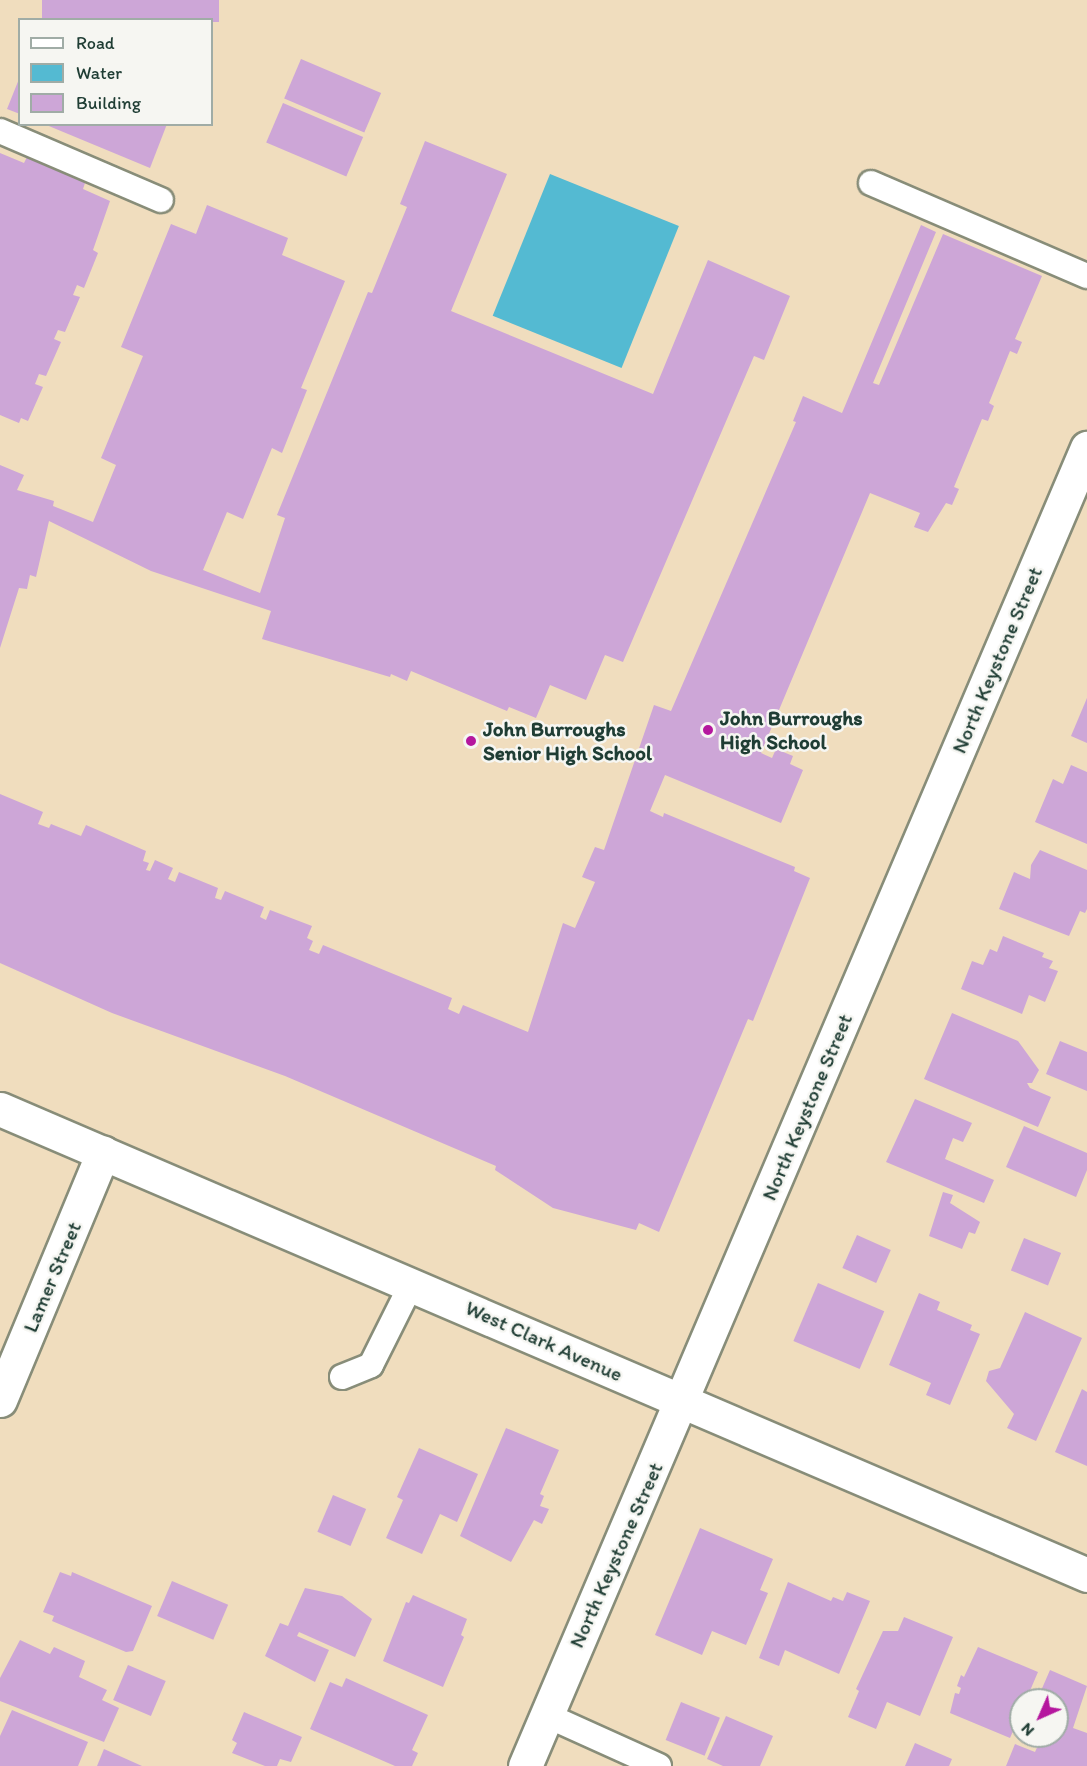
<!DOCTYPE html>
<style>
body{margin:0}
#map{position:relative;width:1087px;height:1766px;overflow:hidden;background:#f0ddbe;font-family:Itim,sans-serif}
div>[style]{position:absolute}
.water>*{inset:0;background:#54bad2;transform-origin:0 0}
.building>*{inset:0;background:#cda6d7;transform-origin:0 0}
.roads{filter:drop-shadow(2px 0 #888d79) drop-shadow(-2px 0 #888d79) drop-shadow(0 2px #888d79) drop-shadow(0 -2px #888d79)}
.service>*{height:24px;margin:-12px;padding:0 12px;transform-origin:12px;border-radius:12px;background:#fff}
.minor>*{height:33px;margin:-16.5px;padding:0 16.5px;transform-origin:16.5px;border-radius:16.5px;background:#fff}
.tertiary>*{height:33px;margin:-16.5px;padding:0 16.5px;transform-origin:16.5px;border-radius:16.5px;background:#fff}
.dots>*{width:16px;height:16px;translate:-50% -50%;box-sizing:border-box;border:3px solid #f6f6f2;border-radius:50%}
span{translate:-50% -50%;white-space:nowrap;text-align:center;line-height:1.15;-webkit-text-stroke:5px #f6f6f2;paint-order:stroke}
.street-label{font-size:21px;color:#1f3d34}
.poi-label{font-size:21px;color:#1f3d34;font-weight:700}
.left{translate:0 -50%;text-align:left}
.legend{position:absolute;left:18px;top:18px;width:195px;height:108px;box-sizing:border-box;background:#f6f6f2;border:2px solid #a0aca6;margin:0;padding:8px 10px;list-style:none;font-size:18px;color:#1f3d34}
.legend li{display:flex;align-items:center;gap:12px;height:30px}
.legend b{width:30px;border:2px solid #a0aca6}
.north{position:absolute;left:1009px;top:1688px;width:60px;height:60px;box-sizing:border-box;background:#f6f6f2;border:2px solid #a0aca6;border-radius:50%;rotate:225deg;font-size:16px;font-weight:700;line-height:24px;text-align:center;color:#1f3d34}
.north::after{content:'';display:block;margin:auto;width:21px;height:27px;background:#b5179e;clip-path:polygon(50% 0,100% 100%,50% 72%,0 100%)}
</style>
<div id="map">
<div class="water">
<i style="left:550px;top:174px;width:139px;height:153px;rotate:22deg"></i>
</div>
<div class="building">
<i style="left:42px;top:0;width:177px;height:22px"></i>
<i style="left:301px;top:59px;width:87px;height:43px;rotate:23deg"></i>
<i style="clip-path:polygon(19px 79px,20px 79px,20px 114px,7px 109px)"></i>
<i style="left:283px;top:103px;width:87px;height:43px;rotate:23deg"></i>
<i style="clip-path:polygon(44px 124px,167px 124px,150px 168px)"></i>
<i style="clip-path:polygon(425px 141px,507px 174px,451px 311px,653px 394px,708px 260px,790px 296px,764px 360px,754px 356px,623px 662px,605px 655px,586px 700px,550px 685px,536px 718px,509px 707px,507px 711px,411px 671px,407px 681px,391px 674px,390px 677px,262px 639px,271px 611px,151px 571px,49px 521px,36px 577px,30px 575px,27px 589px,19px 588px,0 648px,0 465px,24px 475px,17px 490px,54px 501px,53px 506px,93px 522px,116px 465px,101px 458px,143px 356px,121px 347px,171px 224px,196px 234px,207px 205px,288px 238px,282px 255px,345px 281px,301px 388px,307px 390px,282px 453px,272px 448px,243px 519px,227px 512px,203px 570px,260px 593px,285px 518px,277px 515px,368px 292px,372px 293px,407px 207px,400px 204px)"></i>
<i style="clip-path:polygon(0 153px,24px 163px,28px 155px,86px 180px,83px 189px,110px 201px,93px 250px,98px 253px,84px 288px,77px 285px,73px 295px,80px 297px,65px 332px,58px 330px,54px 339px,61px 342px,46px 376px,39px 374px,35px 384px,43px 387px,28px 421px,21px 418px,19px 423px,0 415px)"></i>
<i style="clip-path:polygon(921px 225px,936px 232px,873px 383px,879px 385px,943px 234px,1042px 276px,1015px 339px,1022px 342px,1017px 354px,1010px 351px,989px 403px,994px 406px,988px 421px,982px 419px,954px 487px,959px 489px,952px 505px,946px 503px,928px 532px,914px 527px,920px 513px,870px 493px,761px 753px,772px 758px,776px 749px,793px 756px,790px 764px,803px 770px,781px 823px,665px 775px,650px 811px,663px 817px,664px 813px,795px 867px,794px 871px,810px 878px,753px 1021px,748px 1019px,659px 1232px,639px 1223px,636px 1230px,553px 1208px,495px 1170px,496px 1166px,285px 1076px,112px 1013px,0 963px,0 794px,43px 812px,38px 824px,49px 828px,51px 824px,81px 836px,86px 825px,146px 851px,143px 861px,149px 863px,146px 870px,150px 871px,155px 860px,173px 868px,168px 879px,175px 882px,179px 872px,218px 888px,215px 898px,221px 900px,225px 891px,264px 907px,260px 917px,266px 920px,270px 910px,312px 926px,307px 938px,313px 941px,309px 950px,319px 954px,323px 945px,452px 998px,448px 1009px,459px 1014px,463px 1005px,528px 1032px,563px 923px,575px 928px,595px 882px,582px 877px,595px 847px,604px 850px,654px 705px,671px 711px,796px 422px,793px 421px,803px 396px,842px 413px)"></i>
<i style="clip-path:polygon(1087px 698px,1087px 743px,1071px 736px)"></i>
<i style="clip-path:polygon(1071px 765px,1087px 772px,1087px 844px,1035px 822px,1053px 779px,1063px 784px)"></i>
<i style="clip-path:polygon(1040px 850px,1087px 870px,1087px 909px,1085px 913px,1080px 911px,1069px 936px,999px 909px,1014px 872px,1030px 879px,1031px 865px)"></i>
<i style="clip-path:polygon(1003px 936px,1044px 953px,1042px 957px,1053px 961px,1049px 968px,1058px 971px,1045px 1002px,1029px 995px,1022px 1014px,961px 989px,972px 961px,983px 965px,990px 949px,997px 952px)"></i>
<i style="clip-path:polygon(952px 1013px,1018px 1041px,1039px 1070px,1032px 1083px,1027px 1083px,1030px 1088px,1051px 1097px,1038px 1127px,924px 1079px)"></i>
<i style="clip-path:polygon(1060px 1041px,1087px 1052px,1087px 1091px,1046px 1074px)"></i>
<i style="clip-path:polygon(915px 1099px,972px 1123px,963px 1142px,953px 1138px,945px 1159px,994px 1180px,984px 1203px,886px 1162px)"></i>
<i style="clip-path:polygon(1024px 1126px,1087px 1153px,1087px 1170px,1076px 1197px,1006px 1167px)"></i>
<i style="clip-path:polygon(943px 1192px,953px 1195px,950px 1203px,980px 1222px,975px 1234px,969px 1232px,962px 1249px,929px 1236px)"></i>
<i style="left:857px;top:1235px;width:37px;height:36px;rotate:24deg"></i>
<i style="left:1024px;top:1238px;width:40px;height:35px;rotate:22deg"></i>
<i style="left:818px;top:1283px;width:72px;height:63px;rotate:23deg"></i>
<i style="clip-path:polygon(919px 1293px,940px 1302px,937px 1310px,972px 1325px,970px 1330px,980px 1334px,950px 1405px,926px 1395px,931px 1383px,889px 1365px)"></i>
<i style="clip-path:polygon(1025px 1312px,1082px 1338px,1036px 1441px,1007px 1428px,1014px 1414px,986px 1381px,989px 1371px,1000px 1368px)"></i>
<i style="clip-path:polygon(1082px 1389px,1087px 1392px,1087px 1466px,1055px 1452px)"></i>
<i style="clip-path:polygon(506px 1428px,559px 1450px,540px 1494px,544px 1496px,540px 1506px,549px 1509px,542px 1524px,534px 1520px,511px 1562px,460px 1536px)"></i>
<i style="clip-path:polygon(419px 1448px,478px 1474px,457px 1522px,440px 1514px,422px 1554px,386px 1538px,403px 1500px,397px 1497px)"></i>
<i style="left:333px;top:1495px;width:36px;height:40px;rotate:23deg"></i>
<i style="clip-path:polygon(700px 1528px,773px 1559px,760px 1590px,768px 1593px,746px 1645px,712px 1631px,702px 1655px,655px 1635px)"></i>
<i style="clip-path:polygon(60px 1572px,71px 1576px,72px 1572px,152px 1606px,133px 1651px,126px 1652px,52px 1621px,54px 1616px,43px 1612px)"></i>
<i style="left:172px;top:1581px;width:61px;height:38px;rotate:23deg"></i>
<i style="clip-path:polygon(788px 1582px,831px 1601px,833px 1597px,843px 1601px,847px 1592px,870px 1601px,839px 1674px,785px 1650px,779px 1666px,759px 1658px)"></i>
<i style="clip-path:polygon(305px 1588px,342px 1596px,372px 1619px,355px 1657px,299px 1632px,297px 1636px,329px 1650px,315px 1682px,265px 1656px,280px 1623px,288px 1626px)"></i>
<i style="clip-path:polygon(413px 1595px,467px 1619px,461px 1635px,464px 1637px,443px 1687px,383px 1661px,406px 1602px,409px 1603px)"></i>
<i style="clip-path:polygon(904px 1617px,953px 1637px,920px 1716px,887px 1702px,876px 1729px,848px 1717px,859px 1691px,856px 1689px,883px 1631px,898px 1631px)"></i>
<i style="clip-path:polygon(20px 1640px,50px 1654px,54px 1647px,85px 1661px,79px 1677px,107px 1690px,102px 1700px,119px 1708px,104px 1742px,0 1701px,0 1678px)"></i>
<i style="clip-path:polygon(978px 1647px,1038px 1672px,1026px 1700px,1021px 1700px,1021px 1713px,1010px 1738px,950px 1713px,955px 1693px,959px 1694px,961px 1688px,957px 1686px,961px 1675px,964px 1677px)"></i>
<i style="left:128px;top:1665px;width:41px;height:38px;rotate:23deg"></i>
<i style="clip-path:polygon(1050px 1670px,1087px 1686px,1073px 1728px,1087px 1733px,1087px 1766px,1006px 1766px,1015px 1744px,1035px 1752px,1040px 1741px,1037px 1736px,1057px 1736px,1057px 1700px,1037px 1700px)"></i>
<i style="clip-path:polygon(346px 1678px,428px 1715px,412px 1750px,418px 1753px,412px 1766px,395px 1766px,310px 1729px,330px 1682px,342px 1687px)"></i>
<i style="left:681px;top:1702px;width:42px;height:41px;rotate:22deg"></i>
<i style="clip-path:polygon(12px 1710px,88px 1742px,78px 1766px,0 1766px,0 1736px)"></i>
<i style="clip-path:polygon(244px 1712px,302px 1737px,291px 1762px,280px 1759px,277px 1766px,265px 1766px,232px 1753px,237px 1743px,232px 1740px)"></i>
<i style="clip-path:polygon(726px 1716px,773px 1736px,760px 1766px,723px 1766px,707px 1759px)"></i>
<i style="clip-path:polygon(915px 1743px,952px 1759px,949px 1766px,905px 1766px)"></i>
<i style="clip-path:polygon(104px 1749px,142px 1766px,97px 1766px)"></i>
</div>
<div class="roads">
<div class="service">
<i style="left:0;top:131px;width:175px;rotate:23.2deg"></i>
<i style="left:871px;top:183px;width:235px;rotate:23.3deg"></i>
<i style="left:342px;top:1377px;width:31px;rotate:-22deg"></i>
<i style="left:371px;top:1365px;width:92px;rotate:-63.4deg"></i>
<i style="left:546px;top:1715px;width:124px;rotate:24.3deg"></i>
</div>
<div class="minor">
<i style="left:0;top:1109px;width:1183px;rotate:23.2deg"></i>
<i style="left:0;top:1400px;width:268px;rotate:-67.4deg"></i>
</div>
<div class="tertiary">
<i style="left:525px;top:1766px;width:1433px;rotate:-66.91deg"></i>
</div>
</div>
<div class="dots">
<i style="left:708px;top:730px;background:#b5179e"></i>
<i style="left:471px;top:741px;background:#b5179e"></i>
</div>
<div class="street-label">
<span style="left:997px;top:660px;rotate:-67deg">North Keystone Street</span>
<span style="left:807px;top:1107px;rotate:-67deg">North Keystone Street</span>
<span style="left:52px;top:1277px;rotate:-67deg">Lamer Street</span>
<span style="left:544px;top:1341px;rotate:24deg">West Clark Avenue</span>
<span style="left:616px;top:1555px;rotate:-66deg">North Keystone Street</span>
</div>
<div class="poi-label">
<span class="left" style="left:720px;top:730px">John Burroughs<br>High School</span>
<span class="left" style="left:483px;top:741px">John Burroughs<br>Senior High School</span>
</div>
<ul class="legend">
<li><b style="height:8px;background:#fff"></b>Road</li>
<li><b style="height:16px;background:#54bad2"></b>Water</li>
<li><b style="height:16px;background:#cda6d7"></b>Building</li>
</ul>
<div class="north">N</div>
</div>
